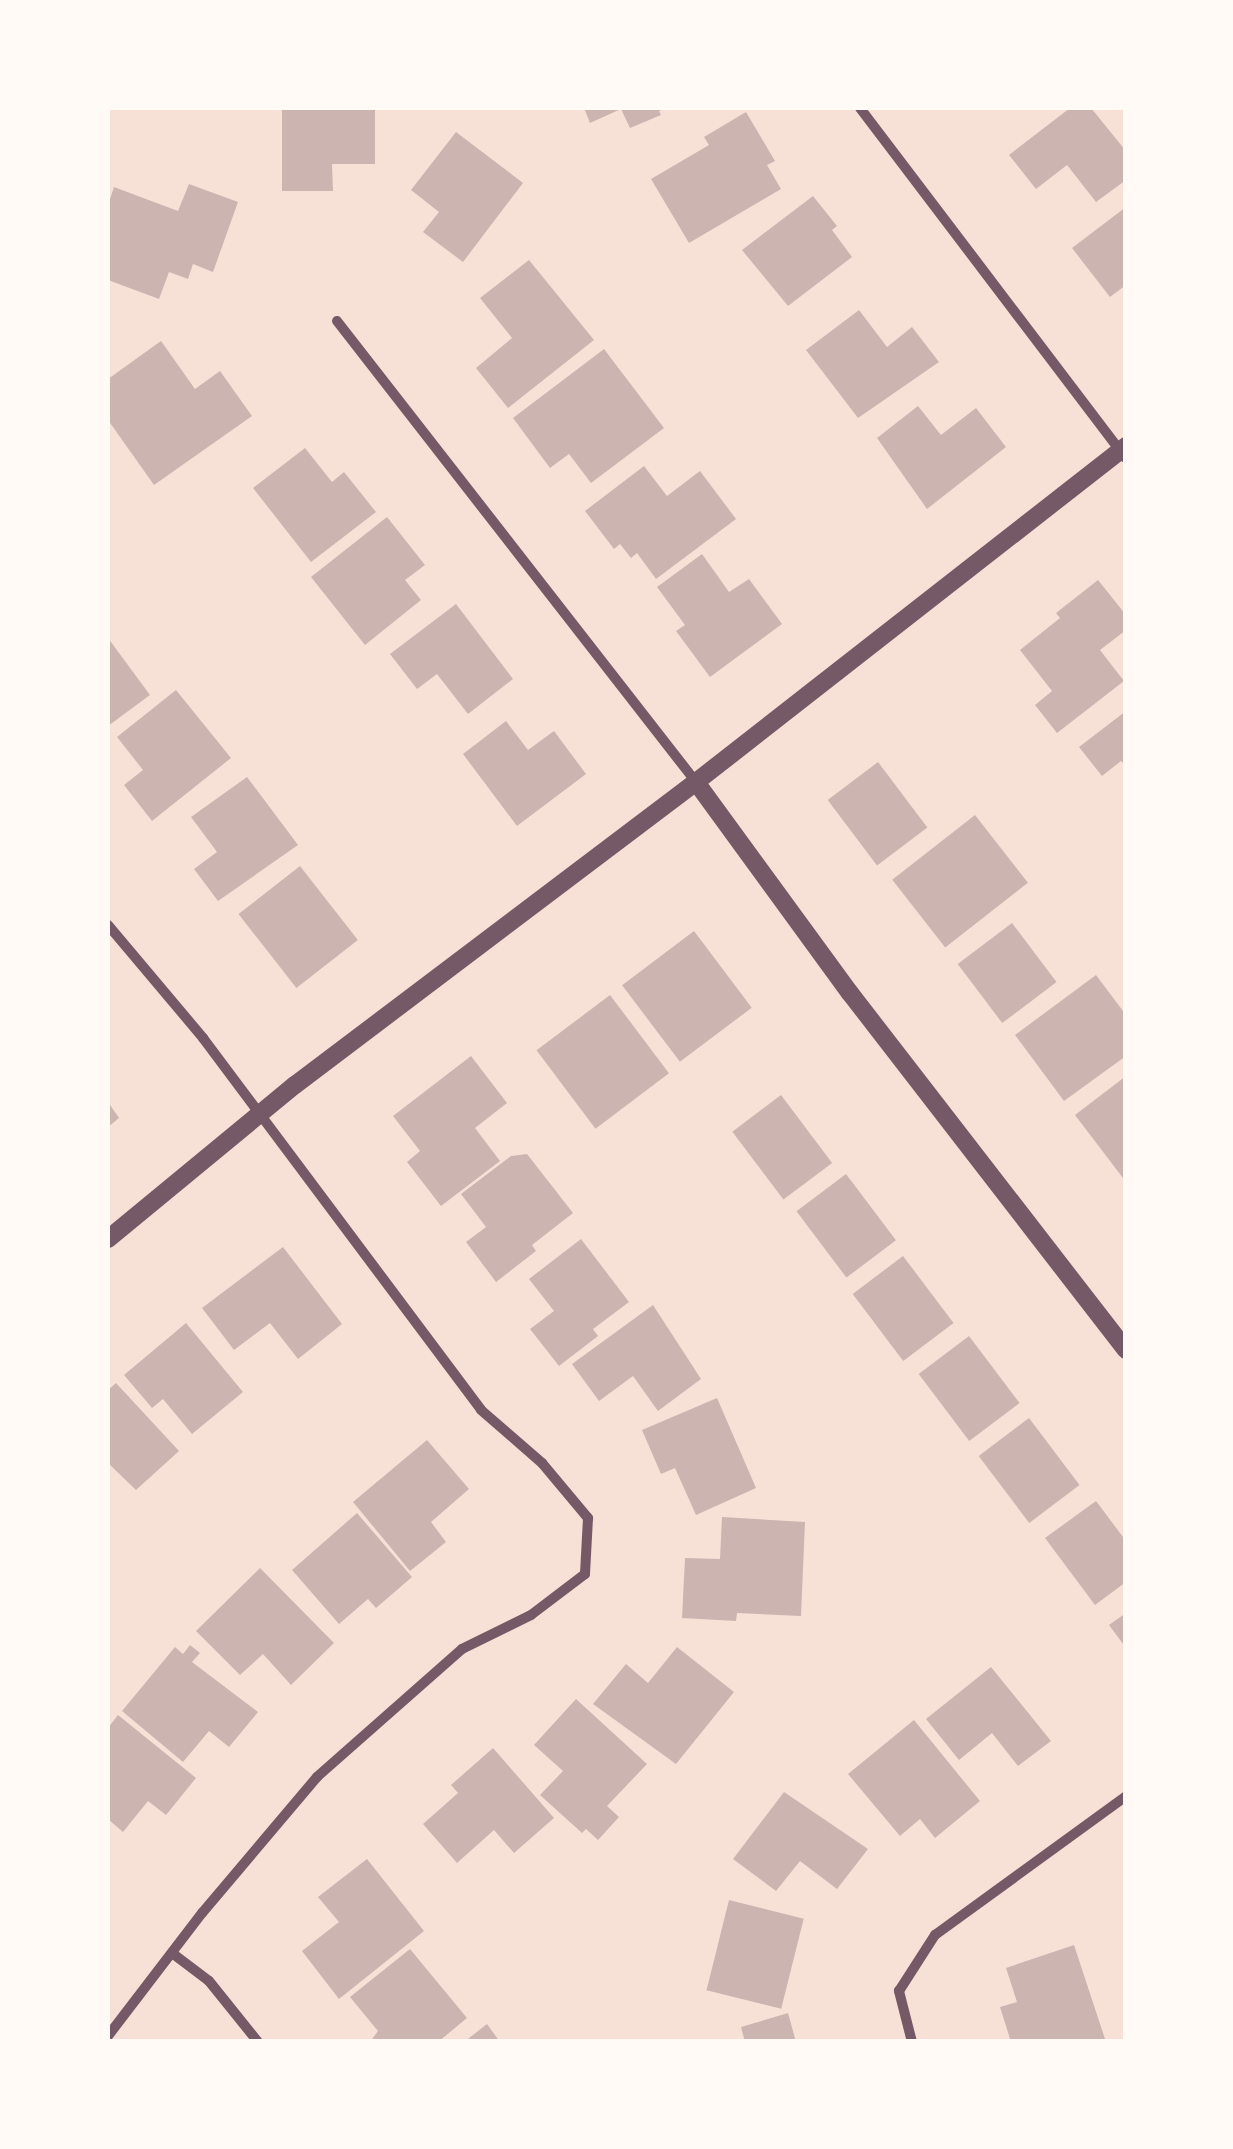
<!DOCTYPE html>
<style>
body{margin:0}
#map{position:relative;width:1233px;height:2149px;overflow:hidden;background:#f7e1d7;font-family:Lora,serif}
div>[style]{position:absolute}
.building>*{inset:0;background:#ccb4b1;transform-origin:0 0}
.minor>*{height:10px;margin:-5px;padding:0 5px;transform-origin:5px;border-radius:5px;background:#755966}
.tertiary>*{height:18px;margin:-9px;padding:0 9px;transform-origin:9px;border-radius:9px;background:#755966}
span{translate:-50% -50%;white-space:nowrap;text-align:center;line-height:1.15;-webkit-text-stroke:8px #fffaf5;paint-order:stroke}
.frame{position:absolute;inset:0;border:110px solid #fffaf5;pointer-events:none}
</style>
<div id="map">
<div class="building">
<i style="clip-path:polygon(282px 108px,375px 108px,375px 164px,332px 164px,333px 191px,282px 191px)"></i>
<i style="clip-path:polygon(584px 108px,667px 108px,659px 111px,661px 115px,630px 128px,621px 109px,590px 123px)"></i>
<i style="clip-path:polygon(1070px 108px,1091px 108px,1126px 151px,1126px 180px,1096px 202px,1067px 165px,1036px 189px,1009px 155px)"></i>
<i style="clip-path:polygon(746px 112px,775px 161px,767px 165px,781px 189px,689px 243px,651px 179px,709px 145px,704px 137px)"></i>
<i style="clip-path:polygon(456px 132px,523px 183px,463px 262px,423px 232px,439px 212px,411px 190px)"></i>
<i style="clip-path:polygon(189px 184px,238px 202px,213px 272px,193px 264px,188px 279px,169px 272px,159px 299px,108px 280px,108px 205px,114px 187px,178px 211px)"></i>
<i style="clip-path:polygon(813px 196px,837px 226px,832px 230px,852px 257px,788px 306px,742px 250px)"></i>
<i style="clip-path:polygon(1126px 207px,1126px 285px,1110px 297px,1072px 248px)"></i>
<i style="clip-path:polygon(529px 260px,594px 340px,508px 408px,476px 368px,512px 338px,480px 298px)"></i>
<i style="clip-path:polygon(859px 310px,887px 347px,912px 327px,939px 362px,858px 418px,806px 350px)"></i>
<i style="clip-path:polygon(161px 341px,195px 389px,220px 371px,252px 416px,154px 485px,108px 420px,108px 379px)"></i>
<i style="clip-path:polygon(604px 349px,664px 428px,591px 483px,569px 454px,550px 468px,513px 418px)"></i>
<i style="clip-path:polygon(918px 406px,941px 435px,976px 408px,1006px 447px,927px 509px,877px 438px)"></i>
<i style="clip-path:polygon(305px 448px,332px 482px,344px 472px,376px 512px,311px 562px,253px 488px)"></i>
<i style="clip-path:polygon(644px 466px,667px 496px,700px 471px,736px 519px,656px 579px,637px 553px,631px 558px,620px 544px,614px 549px,585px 511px)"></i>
<i style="clip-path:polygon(387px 517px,425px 565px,405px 580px,421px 600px,365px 645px,311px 577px)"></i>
<i style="clip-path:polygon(702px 554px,729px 592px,749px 579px,782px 624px,710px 677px,676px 631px,685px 625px,657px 587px)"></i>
<i style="clip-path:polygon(1098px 580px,1126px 615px,1126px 630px,1100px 650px,1124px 681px,1057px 733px,1035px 705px,1052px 691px,1020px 650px,1060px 618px,1056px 613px)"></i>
<i style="clip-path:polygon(456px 604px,513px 679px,468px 714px,437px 674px,417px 689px,390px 654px)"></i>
<i style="clip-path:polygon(108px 638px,150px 695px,108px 726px)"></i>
<i style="clip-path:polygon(176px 690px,231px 758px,152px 821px,124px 785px,143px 770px,117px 737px)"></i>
<i style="clip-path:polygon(1126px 711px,1126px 766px,1121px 761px,1102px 776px,1079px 747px)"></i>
<i style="clip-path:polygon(506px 721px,528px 750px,554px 731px,586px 774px,517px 826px,463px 754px)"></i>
<i style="left:878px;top:762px;width:82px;height:63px;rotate:53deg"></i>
<i style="clip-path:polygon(247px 777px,298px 845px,218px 901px,194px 869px,217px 852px,191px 817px)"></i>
<i style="left:975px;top:815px;width:86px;height:105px;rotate:52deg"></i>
<i style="left:300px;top:866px;width:94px;height:78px;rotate:52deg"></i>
<i style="left:1012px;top:923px;width:74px;height:68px;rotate:53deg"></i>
<i style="left:694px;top:931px;width:96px;height:90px;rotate:53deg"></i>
<i style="clip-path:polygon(1096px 975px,1126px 1015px,1126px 1056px,1064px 1101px,1015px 1035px)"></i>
<i style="left:610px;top:995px;width:98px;height:92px;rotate:53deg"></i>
<i style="clip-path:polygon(471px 1056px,507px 1103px,475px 1128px,500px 1161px,441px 1206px,407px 1162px,420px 1151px,393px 1116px)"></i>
<i style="clip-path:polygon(1126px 1076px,1126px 1182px,1075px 1115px)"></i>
<i style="left:781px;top:1095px;width:85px;height:61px;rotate:53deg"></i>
<i style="clip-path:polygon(108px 1102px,119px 1118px,108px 1127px)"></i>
<i style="clip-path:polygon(527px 1154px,573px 1213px,532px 1245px,536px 1251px,496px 1282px,466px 1242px,486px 1227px,461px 1194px,511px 1156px)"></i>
<i style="left:846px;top:1174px;width:83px;height:62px;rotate:53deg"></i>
<i style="clip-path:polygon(581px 1239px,629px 1302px,593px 1329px,598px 1336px,559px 1366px,530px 1329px,554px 1311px,529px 1279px)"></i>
<i style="clip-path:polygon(283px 1247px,342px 1324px,298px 1359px,270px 1323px,234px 1350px,202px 1308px)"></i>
<i style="left:903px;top:1256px;width:84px;height:63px;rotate:53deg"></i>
<i style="clip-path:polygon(653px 1305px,701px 1379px,658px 1411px,633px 1376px,599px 1401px,572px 1364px)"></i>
<i style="clip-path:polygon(186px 1323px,243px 1392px,192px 1434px,163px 1399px,152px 1408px,124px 1375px)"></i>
<i style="left:969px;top:1336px;width:84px;height:63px;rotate:53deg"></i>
<i style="clip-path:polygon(116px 1383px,179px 1451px,136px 1490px,108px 1463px,108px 1390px)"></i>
<i style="clip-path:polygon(717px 1398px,756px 1488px,696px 1515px,675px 1468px,661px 1474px,642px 1430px)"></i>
<i style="left:1029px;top:1418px;width:84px;height:63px;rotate:53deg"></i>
<i style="clip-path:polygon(427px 1440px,469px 1489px,431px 1522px,446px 1542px,410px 1571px,353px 1502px)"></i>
<i style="clip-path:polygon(1096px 1501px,1126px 1541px,1126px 1582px,1095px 1605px,1045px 1538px)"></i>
<i style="clip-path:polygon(357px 1513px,412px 1577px,376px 1608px,368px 1599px,339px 1624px,292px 1570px)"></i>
<i style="clip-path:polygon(722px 1517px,805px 1522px,801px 1616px,737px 1613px,736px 1621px,682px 1618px,685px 1558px,720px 1559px)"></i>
<i style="clip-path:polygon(260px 1568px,334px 1643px,291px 1685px,263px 1654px,240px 1675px,196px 1631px)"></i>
<i style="clip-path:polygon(1126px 1613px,1126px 1648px,1109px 1625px)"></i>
<i style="clip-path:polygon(190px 1645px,200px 1653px,192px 1662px,258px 1712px,229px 1747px,209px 1731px,183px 1762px,122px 1711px,175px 1647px,183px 1654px)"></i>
<i style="clip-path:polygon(677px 1647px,734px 1692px,676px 1764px,593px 1704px,626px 1664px,648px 1683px)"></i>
<i style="clip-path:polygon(991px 1667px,1051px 1741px,1018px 1766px,992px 1733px,959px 1760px,926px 1719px)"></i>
<i style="clip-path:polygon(576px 1699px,647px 1764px,607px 1806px,619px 1817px,598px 1840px,586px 1829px,582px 1833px,540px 1795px,563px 1771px,534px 1745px)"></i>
<i style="clip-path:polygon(118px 1715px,196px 1778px,166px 1815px,148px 1801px,123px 1832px,108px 1819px,108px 1728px)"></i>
<i style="clip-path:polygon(914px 1720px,980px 1801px,935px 1838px,920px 1819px,900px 1836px,848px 1774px)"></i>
<i style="clip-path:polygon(493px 1748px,554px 1818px,514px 1853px,494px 1830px,457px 1863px,423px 1824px,458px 1793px,451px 1785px)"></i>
<i style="clip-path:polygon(784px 1792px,868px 1849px,837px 1889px,800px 1861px,776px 1891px,733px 1859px)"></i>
<i style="clip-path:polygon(367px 1859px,424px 1931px,339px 1999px,302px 1951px,339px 1922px,318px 1897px)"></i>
<i style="left:729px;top:1900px;width:77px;height:93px;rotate:14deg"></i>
<i style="clip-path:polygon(1074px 1945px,1106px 2042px,1011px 2042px,1000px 2007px,1017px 2002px,1006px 1968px)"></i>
<i style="clip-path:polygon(410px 1949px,467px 2018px,438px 2042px,370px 2042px,378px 2031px,350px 1997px)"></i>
<i style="clip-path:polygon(788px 2013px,796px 2042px,745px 2042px,741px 2027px)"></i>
<i style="clip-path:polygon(487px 2024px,500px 2042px,464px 2042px)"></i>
</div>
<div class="minor">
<i style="left:860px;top:108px;width:440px;rotate:52.8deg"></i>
<i style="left:337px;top:321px;width:584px;rotate:52.09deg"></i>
<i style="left:108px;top:925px;width:148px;rotate:49.9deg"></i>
<i style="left:203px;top:1038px;width:464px;rotate:53.2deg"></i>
<i style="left:481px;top:1410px;width:81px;rotate:41deg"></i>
<i style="left:542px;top:1463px;width:72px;rotate:50.1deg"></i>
<i style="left:588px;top:1518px;width:56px;rotate:93.1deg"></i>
<i style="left:585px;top:1574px;width:68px;rotate:142.8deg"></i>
<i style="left:531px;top:1615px;width:77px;rotate:153.8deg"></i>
<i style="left:462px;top:1649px;width:193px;rotate:138.6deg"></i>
<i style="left:317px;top:1777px;width:178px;rotate:130.2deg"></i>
<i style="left:202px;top:1913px;width:155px;rotate:127.4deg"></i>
<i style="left:172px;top:1953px;width:46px;rotate:37.1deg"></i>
<i style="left:209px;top:1981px;width:78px;rotate:51.2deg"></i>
<i style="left:912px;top:2042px;width:53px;rotate:-104.3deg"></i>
<i style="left:899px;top:1991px;width:67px;rotate:-57.3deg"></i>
<i style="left:935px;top:1935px;width:236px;rotate:-36deg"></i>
</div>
<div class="tertiary">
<i style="left:696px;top:782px;width:261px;rotate:53.9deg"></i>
<i style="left:850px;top:993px;width:451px;rotate:52.3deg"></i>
<i style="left:108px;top:1239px;width:242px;rotate:-39.5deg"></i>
<i style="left:295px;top:1085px;width:503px;rotate:-37.08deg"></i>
<i style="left:696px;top:782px;width:546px;rotate:-38deg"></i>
</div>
<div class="frame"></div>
</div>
